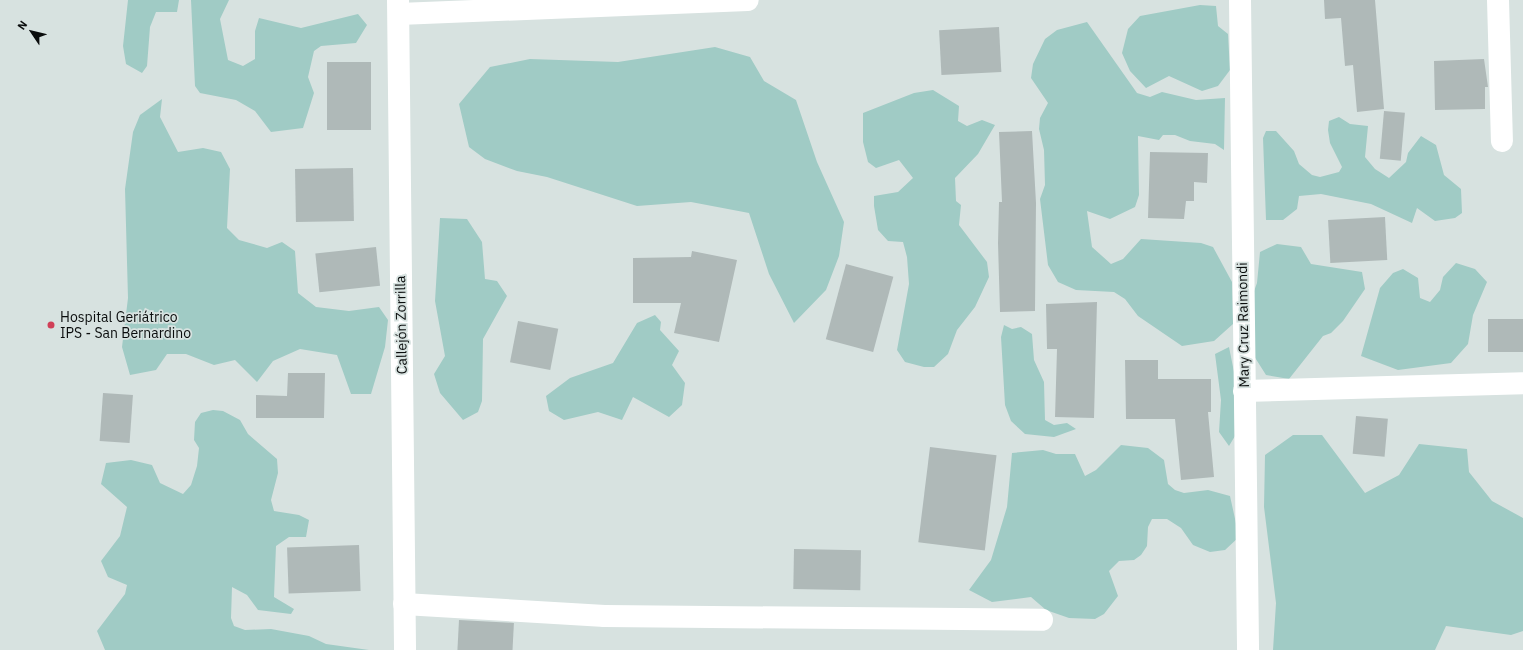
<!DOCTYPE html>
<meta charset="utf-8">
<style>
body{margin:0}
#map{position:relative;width:1523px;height:650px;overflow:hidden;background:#d7e2e0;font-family:"IBM Plex Sans",sans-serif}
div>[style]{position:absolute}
.green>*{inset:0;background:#a0cbc5}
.building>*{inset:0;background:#afb9b8;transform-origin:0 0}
.street>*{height:22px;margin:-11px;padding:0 11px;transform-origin:11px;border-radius:11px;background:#fff}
.dots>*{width:11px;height:11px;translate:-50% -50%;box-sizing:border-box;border:2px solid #d7e2e0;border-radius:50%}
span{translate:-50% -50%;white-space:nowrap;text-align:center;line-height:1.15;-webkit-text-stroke:3.5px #d7e2e0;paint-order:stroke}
.poi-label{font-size:14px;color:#0a0d0d}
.left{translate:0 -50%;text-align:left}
.street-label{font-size:14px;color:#0a0d0d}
.north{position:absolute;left:12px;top:12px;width:40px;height:40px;-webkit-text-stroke:3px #d7e2e0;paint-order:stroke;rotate:305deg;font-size:11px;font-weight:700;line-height:16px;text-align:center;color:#0a0d0d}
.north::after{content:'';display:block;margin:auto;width:14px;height:18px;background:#0a0d0d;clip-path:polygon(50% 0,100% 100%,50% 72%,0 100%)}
</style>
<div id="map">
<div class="green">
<i style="clip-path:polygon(128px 0,179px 0,177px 12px,156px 12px,150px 27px,147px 66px,142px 73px,126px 64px,123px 46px)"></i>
<i style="clip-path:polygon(191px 0,229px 0,220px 19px,228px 60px,243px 66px,255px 59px,255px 31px,259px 18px,301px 28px,358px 14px,367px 25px,356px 43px,321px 46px,314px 51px,308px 77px,314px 93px,303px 128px,271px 132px,255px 111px,236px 100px,200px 93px,195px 86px)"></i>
<i style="clip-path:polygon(1200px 5px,1216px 6px,1218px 26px,1228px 34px,1230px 70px,1218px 86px,1202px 91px,1169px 76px,1146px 88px,1130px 71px,1122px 53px,1128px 29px,1140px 16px)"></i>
<i style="clip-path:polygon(1087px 22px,1137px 93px,1150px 97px,1162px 92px,1196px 100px,1225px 98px,1224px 150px,1215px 144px,1190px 141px,1175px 135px,1163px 135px,1159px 140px,1138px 136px,1139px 195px,1135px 207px,1110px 219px,1087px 211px,1092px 247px,1111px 264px,1123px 259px,1141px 239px,1201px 243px,1213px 247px,1232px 282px,1233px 324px,1214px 341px,1182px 346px,1138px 316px,1125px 299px,1114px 292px,1076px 290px,1058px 282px,1048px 265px,1040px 199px,1045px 185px,1044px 150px,1039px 129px,1040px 118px,1048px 103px,1031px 78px,1033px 64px,1045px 39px,1057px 30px)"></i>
<i style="clip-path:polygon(715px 47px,750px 57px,764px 81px,796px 100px,817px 162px,844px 222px,839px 256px,826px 290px,794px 323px,769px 274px,749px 213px,691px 202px,637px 206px,547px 177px,517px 171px,485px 159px,469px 147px,459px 104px,490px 67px,530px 59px,618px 62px)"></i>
<i style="clip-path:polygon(933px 90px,959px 106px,958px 121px,967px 126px,982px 120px,995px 125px,978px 154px,955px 178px,956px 201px,961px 205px,959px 225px,987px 262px,989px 277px,975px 307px,957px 330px,948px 354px,934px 367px,924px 367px,905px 362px,897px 350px,909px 284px,907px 257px,903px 242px,888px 241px,878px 230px,874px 206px,874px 196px,898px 192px,913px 178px,899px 160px,876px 168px,868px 162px,863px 142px,863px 113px,914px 93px)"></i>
<i style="clip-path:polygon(162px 99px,160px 117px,178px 152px,203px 148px,221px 152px,230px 169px,227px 228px,239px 240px,267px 248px,282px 242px,295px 251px,298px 293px,316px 307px,349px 311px,379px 307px,388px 320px,385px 347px,371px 394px,351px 394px,337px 355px,300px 349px,273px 361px,257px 382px,235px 360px,214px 365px,186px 354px,167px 354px,156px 370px,130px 375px,122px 347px,128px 298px,125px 189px,133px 132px,140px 115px)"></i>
<i style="clip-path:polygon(1339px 117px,1350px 124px,1368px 126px,1365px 157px,1375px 169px,1389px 178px,1406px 162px,1408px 153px,1421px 136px,1436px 145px,1444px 175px,1461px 189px,1462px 213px,1455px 218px,1435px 221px,1417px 208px,1412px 223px,1371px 204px,1321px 194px,1299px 196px,1297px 209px,1283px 220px,1266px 220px,1263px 138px,1266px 131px,1276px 131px,1294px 151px,1299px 164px,1312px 175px,1320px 177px,1339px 172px,1342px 167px,1330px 143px,1328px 130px,1329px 121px)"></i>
<i style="clip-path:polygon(440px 218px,467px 219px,482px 242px,485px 279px,497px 281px,507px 296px,483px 339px,482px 401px,478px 412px,463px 420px,440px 393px,434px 374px,445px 356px,435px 301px)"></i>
<i style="clip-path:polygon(1277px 244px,1301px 247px,1311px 264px,1362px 272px,1365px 289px,1343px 321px,1331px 333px,1323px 336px,1289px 379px,1266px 375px,1254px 356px,1250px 302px,1257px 283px,1260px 252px)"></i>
<i style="clip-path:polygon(1456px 263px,1475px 269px,1487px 282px,1473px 315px,1468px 344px,1451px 363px,1398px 370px,1361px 356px,1380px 288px,1393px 273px,1403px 269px,1418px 278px,1420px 298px,1430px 302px,1440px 290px,1443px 277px)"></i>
<i style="clip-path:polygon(655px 315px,661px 322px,660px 330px,679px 351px,672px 365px,685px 383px,682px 405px,669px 417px,633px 397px,622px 420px,598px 412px,564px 420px,549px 411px,546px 396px,570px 378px,613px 363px,637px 323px)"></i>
<i style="clip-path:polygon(1004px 325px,1012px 329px,1021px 327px,1032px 334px,1034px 360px,1044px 382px,1045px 420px,1054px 425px,1067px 423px,1076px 429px,1054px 437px,1025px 434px,1011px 421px,1005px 405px,1001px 337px)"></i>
<i style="clip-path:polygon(1229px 347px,1234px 372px,1235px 436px,1229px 446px,1219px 432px,1221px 400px,1215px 354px)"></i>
<i style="clip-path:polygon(213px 410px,223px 411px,240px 420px,248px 434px,277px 459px,278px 473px,271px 500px,274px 511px,299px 515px,309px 520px,306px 537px,289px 537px,276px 546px,274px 597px,294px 609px,291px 614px,258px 610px,247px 595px,232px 587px,231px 618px,234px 626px,245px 630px,271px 629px,309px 636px,326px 644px,369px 650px,105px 650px,97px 631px,125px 594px,127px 585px,108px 577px,101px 561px,120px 536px,127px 507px,101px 484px,106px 463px,131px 460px,152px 465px,160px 483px,183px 494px,191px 485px,197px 466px,199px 448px,194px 440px,195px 422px,201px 413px)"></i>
<i style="clip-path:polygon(1293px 435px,1322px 435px,1365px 493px,1399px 475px,1419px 444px,1467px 449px,1469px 472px,1492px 501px,1523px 518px,1523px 631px,1511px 635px,1446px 626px,1435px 650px,1273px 650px,1276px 603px,1264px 507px,1265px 455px)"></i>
<i style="clip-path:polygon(1121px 445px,1148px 448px,1164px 460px,1168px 484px,1175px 490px,1184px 493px,1208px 490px,1230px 496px,1239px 537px,1225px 550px,1210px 552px,1193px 545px,1181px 528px,1167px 519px,1152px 519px,1148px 527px,1147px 546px,1141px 555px,1134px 560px,1119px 561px,1109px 571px,1118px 596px,1104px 614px,1095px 619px,1069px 618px,1046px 610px,1031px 597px,992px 602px,969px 590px,991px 560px,1007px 507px,1012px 453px,1043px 450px,1056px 454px,1075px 454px,1085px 476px,1096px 470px)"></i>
</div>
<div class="building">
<i style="clip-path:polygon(1324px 0,1375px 0,1384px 109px,1357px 112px,1353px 65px,1345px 66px,1341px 18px,1325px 19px)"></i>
<i style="left:999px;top:27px;width:45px;height:60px;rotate:87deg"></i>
<i style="clip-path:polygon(1484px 59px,1488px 87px,1485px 87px,1485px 109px,1435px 110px,1434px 61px)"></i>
<i style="left:327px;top:62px;width:44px;height:68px"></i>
<i style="left:1384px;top:111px;width:21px;height:48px;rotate:5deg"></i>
<i style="clip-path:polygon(1032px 131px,1036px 203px,1035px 311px,1000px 312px,998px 243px,999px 202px,1002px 202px,999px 132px)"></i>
<i style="clip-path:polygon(1150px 152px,1208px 153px,1207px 183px,1194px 182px,1194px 201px,1186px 201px,1184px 219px,1148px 218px)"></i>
<i style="left:353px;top:168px;width:53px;height:58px;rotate:89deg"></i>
<i style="left:1385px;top:217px;width:43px;height:57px;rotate:87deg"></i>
<i style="left:376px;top:247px;width:39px;height:61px;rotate:84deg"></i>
<i style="clip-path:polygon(692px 251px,737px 260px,719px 342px,674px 333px,681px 303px,633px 303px,633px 258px,691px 257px)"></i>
<i style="left:846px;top:264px;width:49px;height:78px;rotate:15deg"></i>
<i style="clip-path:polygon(1097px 302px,1094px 418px,1055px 417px,1057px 349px,1047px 349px,1046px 304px)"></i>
<i style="left:1488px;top:319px;width:35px;height:33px"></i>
<i style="left:518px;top:321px;width:41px;height:42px;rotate:11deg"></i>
<i style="clip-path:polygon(1125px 360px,1158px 360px,1158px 379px,1211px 379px,1211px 412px,1208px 412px,1214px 477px,1181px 480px,1175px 419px,1126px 419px)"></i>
<i style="clip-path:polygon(288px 373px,325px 373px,324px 418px,256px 418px,256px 395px,287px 396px)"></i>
<i style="left:103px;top:393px;width:30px;height:48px;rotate:4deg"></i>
<i style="left:1356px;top:416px;width:32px;height:38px;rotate:5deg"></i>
<i style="left:930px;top:447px;width:67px;height:96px;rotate:7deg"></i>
<i style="left:359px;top:545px;width:46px;height:72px;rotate:88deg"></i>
<i style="left:794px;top:549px;width:67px;height:40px;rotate:1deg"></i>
<i style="left:459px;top:620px;width:55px;height:30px;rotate:3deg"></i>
</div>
<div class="street">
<i style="left:398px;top:0;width:650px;rotate:89.38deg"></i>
<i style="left:1240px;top:0;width:650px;rotate:89.29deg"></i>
<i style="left:1498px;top:0;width:141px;rotate:88.4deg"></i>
<i style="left:399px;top:14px;width:349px;rotate:-2.3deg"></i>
<i style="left:1244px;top:391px;width:279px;rotate:-1.6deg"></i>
<i style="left:404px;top:604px;width:201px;rotate:3.4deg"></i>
<i style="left:605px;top:616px;width:437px;rotate:0.5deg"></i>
</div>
<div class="dots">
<i style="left:51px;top:325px;background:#d04058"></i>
</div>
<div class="poi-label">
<span class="left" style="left:60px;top:325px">Hospital Geriátrico<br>IPS - San Bernardino</span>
</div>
<div class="street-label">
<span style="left:401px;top:325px;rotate:-91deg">Callejón Zorrilla</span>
<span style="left:1243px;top:325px;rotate:-91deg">Mary Cruz Raimondi</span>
</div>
<div class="north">N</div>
</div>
